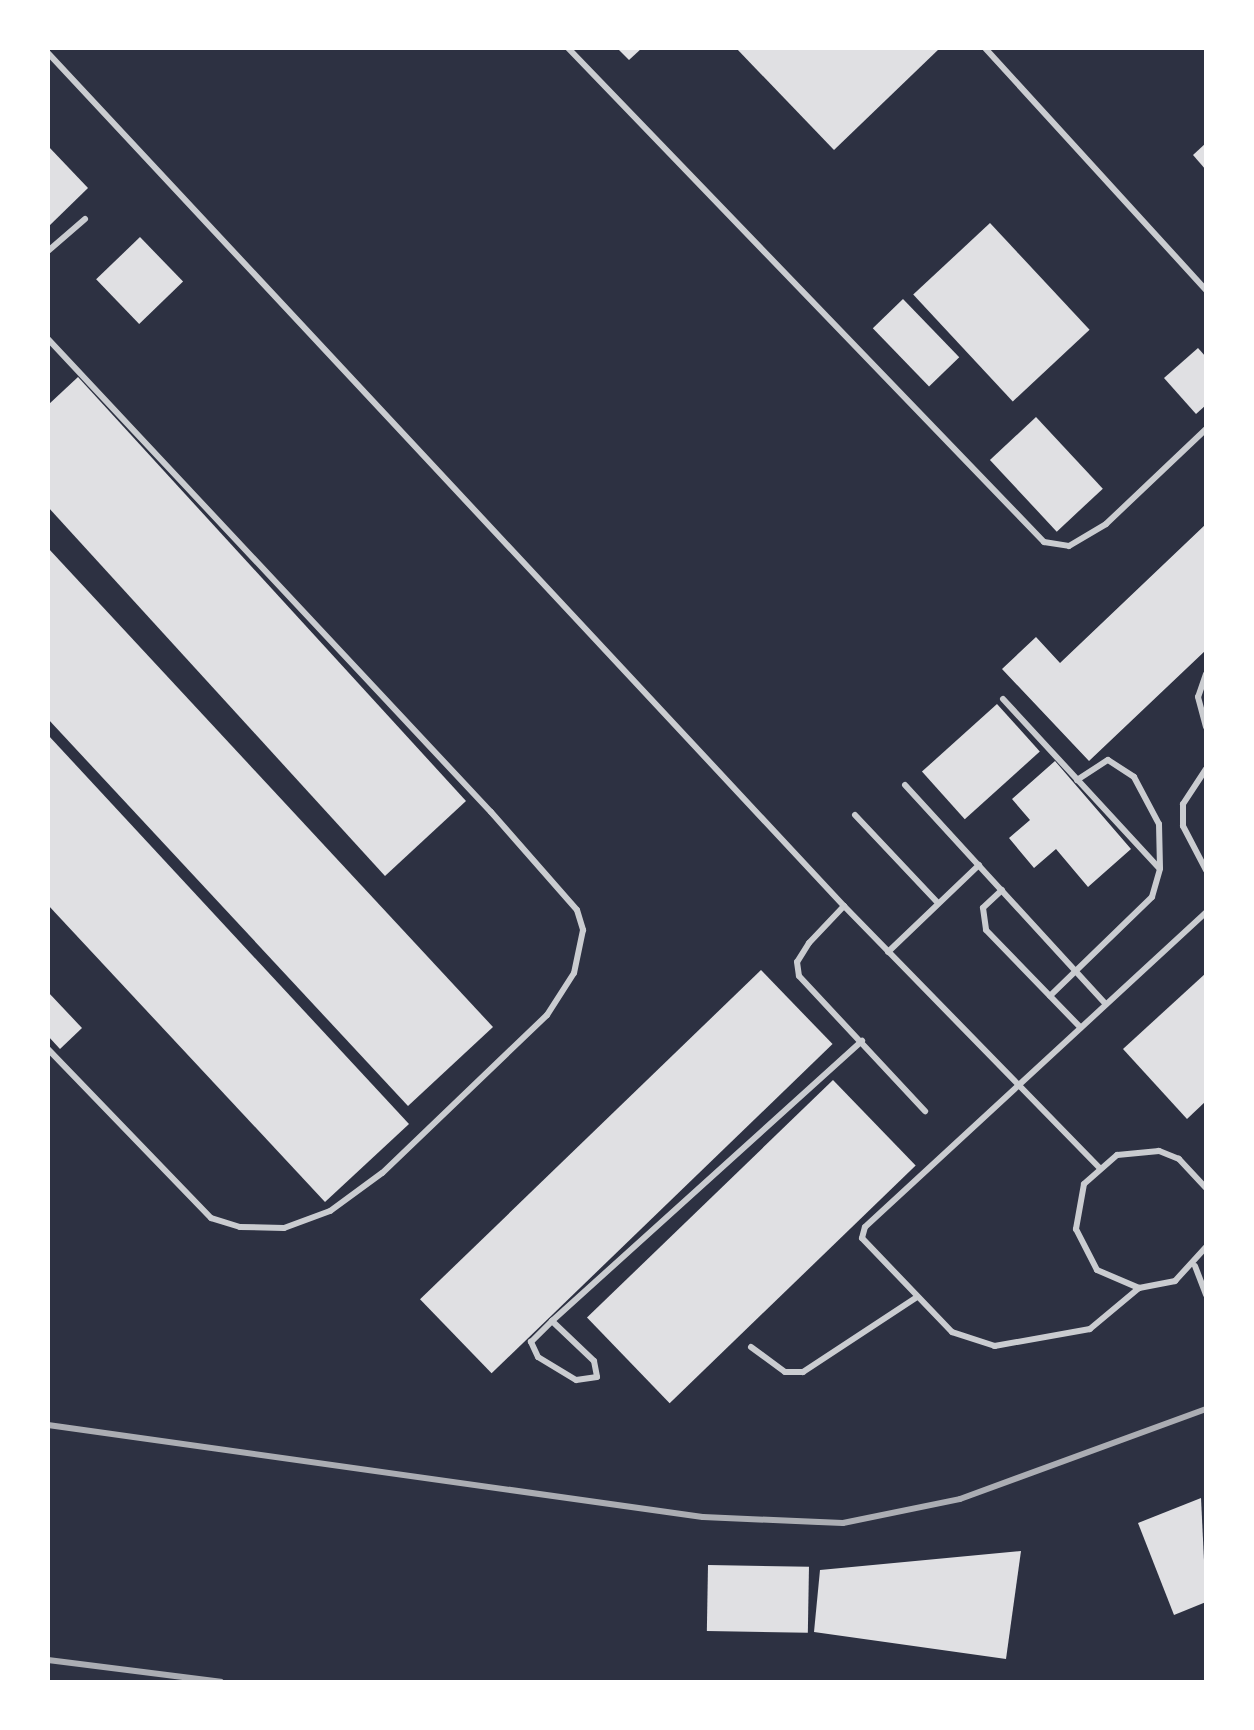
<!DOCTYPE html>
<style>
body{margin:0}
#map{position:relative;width:1254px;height:1730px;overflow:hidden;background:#2d3142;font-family:"Roboto Serif",serif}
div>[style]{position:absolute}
.building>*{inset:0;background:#e0e0e3;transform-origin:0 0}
.service>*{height:6px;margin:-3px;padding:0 3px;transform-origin:3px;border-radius:3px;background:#caccd0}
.rail>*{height:6px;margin:-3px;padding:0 3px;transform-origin:3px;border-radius:3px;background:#abadb3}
span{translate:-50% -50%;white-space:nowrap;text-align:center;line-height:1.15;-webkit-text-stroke:8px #fff;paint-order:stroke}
.frame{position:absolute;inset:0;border:50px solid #fff;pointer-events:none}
</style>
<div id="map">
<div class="building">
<i style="clip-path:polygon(617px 48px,642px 48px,629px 60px)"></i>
<i style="clip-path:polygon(736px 48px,940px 48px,834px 150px)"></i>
<i style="clip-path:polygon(1206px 143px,1206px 170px,1193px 155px)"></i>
<i style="clip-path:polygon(48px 146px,88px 188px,48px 227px)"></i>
<i style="left:990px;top:223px;width:146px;height:105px;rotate:47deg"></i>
<i style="left:140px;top:237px;width:62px;height:61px;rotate:46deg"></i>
<i style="left:903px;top:299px;width:81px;height:42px;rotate:46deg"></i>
<i style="clip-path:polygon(1198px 348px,1206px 357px,1206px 405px,1196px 414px,1164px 378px)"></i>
<i style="clip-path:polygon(78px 377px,466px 801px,385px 876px,48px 507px,48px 405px)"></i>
<i style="left:1036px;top:417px;width:98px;height:63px;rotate:47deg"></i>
<i style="clip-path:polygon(1206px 524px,1206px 650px,1089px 761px,1002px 669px,1036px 637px,1060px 663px)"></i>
<i style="clip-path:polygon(48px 548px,493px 1027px,408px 1106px,48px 719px)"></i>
<i style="left:997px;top:704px;width:64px;height:101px;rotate:48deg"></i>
<i style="clip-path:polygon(48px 735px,409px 1124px,325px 1202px,48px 905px)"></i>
<i style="clip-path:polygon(1055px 761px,1131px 849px,1088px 887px,1056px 849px,1034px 868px,1009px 838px,1030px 820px,1012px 799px)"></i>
<i style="left:761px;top:970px;width:103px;height:474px;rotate:46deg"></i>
<i style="clip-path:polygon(1206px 973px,1206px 1101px,1187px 1119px,1123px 1049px)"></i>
<i style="clip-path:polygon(48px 992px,82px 1028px,60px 1049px,48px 1036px)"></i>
<i style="left:833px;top:1080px;width:119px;height:342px;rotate:46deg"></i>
<i style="clip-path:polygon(1201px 1498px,1206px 1602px,1174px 1615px,1138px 1523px)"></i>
<i style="clip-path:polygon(1021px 1551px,1006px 1659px,814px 1632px,820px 1570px)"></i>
<i style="left:708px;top:1565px;width:101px;height:66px;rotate:1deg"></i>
</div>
<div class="service">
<i style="left:568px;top:48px;width:686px;rotate:46.06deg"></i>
<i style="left:1044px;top:542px;width:25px;rotate:9deg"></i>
<i style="left:1069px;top:546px;width:43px;rotate:-30.7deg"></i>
<i style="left:1106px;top:524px;width:138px;rotate:-43.5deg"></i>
<i style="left:985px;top:48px;width:328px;rotate:47.6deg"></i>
<i style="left:48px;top:53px;width:1167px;rotate:46.98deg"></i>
<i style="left:844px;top:906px;width:365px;rotate:45.7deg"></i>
<i style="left:48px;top:251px;width:49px;rotate:-40.9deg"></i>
<i style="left:48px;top:339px;width:648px;rotate:46.88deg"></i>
<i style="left:491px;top:812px;width:130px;rotate:48.7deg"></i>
<i style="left:577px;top:910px;width:21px;rotate:73deg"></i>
<i style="left:583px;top:930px;width:44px;rotate:101.8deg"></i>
<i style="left:574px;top:973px;width:50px;rotate:122.7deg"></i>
<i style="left:547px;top:1015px;width:228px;rotate:136.2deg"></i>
<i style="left:382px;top:1173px;width:64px;rotate:143.8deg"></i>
<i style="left:330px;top:1211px;width:49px;rotate:159.7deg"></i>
<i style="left:284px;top:1228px;width:44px;rotate:-178.7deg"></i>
<i style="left:240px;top:1227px;width:30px;rotate:-163deg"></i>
<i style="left:211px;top:1218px;width:235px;rotate:-134deg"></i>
<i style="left:1206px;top:674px;width:24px;rotate:109deg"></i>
<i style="left:1198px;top:697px;width:31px;rotate:75deg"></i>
<i style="left:1003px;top:699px;width:231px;rotate:47.3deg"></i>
<i style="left:1160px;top:869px;width:29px;rotate:106deg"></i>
<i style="left:1152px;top:897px;width:142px;rotate:135.9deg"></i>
<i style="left:1206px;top:769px;width:42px;rotate:123.3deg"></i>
<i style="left:1183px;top:804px;width:22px;rotate:90deg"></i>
<i style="left:1183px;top:826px;width:50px;rotate:62.4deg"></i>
<i style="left:1077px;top:780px;width:37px;rotate:-33deg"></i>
<i style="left:1108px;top:760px;width:31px;rotate:33deg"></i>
<i style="left:1134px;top:777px;width:53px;rotate:62deg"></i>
<i style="left:1159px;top:824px;width:44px;rotate:88.7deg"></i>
<i style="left:905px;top:785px;width:297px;rotate:47.5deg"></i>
<i style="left:855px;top:815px;width:121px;rotate:46.7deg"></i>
<i style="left:1002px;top:890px;width:26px;rotate:137deg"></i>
<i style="left:983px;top:908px;width:22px;rotate:82deg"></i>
<i style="left:986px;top:930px;width:136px;rotate:45.9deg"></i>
<i style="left:844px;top:906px;width:51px;rotate:133.4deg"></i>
<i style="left:809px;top:943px;width:22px;rotate:122deg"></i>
<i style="left:797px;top:962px;width:14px;rotate:82deg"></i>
<i style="left:799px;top:976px;width:185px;rotate:47deg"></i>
<i style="left:888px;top:952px;width:126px;rotate:-43.7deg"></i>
<i style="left:1206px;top:1188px;width:40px;rotate:-133deg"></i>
<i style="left:1179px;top:1159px;width:22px;rotate:-158deg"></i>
<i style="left:1159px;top:1151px;width:42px;rotate:174.6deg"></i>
<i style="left:1117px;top:1155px;width:44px;rotate:138.7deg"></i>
<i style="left:1084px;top:1184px;width:46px;rotate:100.1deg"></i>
<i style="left:1076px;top:1229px;width:46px;rotate:62.9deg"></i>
<i style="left:1097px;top:1270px;width:46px;rotate:23.2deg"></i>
<i style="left:1139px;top:1288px;width:37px;rotate:-11deg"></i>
<i style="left:1175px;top:1281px;width:46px;rotate:-47.6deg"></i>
<i style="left:1195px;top:1266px;width:31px;rotate:69deg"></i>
<i style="left:1139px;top:1288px;width:64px;rotate:140.1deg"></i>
<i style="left:1090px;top:1329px;width:97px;rotate:169.9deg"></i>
<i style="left:995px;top:1346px;width:45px;rotate:-162deg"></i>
<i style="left:952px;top:1332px;width:130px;rotate:-133.8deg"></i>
<i style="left:862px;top:1238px;width:11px;rotate:-75deg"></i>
<i style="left:865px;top:1227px;width:464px;rotate:-42.7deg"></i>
<i style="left:552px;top:1321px;width:58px;rotate:43.6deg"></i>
<i style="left:594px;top:1361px;width:16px;rotate:79deg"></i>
<i style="left:597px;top:1377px;width:21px;rotate:172deg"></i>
<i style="left:576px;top:1380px;width:44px;rotate:-148.8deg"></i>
<i style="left:538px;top:1357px;width:17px;rotate:-115deg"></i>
<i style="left:531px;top:1342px;width:30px;rotate:-45deg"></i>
<i style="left:552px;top:1321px;width:418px;rotate:-42.1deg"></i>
<i style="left:751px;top:1347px;width:42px;rotate:36.3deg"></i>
<i style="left:785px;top:1372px;width:18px"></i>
<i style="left:803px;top:1372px;width:136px;rotate:-33.3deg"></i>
</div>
<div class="rail">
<i style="left:48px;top:1425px;width:661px;rotate:8deg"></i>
<i style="left:703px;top:1517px;width:140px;rotate:2.5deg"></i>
<i style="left:843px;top:1523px;width:119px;rotate:-11.6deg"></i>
<i style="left:960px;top:1499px;width:262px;rotate:-20.1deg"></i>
<i style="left:48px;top:1660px;width:174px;rotate:7.2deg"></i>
</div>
<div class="frame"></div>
</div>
